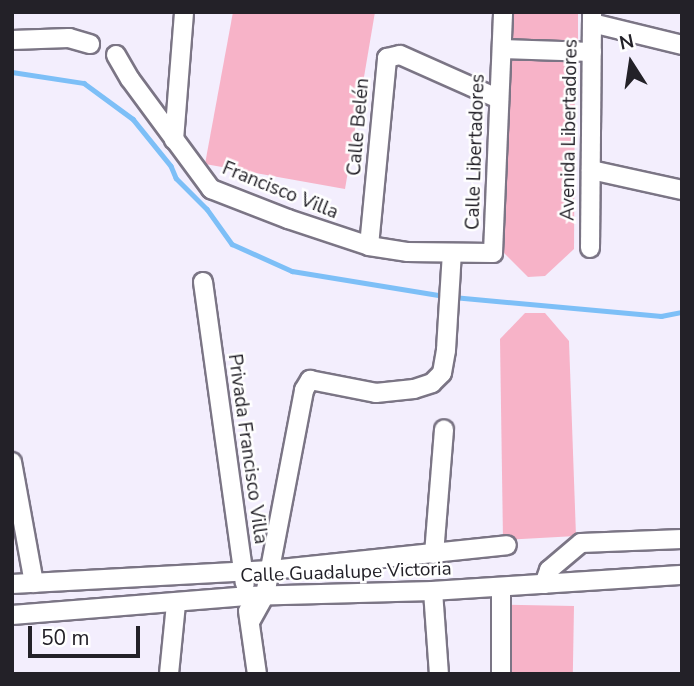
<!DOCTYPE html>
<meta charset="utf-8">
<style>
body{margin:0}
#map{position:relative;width:694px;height:686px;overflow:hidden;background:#f3eefd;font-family:"Nunito Sans",sans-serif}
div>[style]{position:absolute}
.green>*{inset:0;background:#f7b3c8;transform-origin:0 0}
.stream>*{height:4.5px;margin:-2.25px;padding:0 2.25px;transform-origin:2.25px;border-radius:2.25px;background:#7dbff7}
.roads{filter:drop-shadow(2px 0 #7b7585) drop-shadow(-2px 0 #7b7585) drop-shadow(0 2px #7b7585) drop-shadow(0 -2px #7b7585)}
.minor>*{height:18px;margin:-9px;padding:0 9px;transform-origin:9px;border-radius:9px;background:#fff}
span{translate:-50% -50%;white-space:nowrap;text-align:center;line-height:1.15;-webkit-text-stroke:5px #fff;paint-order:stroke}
.street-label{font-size:19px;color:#232128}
.frame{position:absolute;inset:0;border:14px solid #232128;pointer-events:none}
.north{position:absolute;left:596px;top:28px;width:70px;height:70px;-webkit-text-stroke:5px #fff;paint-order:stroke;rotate:348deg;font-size:19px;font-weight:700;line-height:28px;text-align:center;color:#232128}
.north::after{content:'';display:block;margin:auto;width:24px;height:32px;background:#232128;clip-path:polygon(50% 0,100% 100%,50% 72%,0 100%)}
.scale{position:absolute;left:28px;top:626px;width:112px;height:32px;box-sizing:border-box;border:4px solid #232128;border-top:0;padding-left:9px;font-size:21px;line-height:24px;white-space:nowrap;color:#232128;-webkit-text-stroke:5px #fff;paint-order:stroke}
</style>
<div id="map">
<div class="green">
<i style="clip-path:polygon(233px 12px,375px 12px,345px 189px,205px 164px)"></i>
<i style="left:510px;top:12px;width:68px;height:30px"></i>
<i style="clip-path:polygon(509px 58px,575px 60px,574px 249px,545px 276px,528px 277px,504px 253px)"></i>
<i style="clip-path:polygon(525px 313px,545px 313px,569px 341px,576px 536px,503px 540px,500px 339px)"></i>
<i style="left:574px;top:606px;width:68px;height:66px;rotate:91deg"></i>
</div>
<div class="stream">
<i style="left:12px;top:72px;width:73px;rotate:8.7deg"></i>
<i style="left:84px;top:83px;width:61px;rotate:36.3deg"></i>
<i style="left:133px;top:119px;width:60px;rotate:51deg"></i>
<i style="left:171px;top:166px;width:13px;rotate:67deg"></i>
<i style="left:176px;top:178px;width:44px;rotate:45deg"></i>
<i style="left:207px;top:209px;width:43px;rotate:54.5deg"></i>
<i style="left:232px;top:244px;width:66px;rotate:24.2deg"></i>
<i style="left:292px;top:271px;width:154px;rotate:9.3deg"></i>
<i style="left:453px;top:297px;width:209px;rotate:5.2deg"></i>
<i style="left:661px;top:316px;width:21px;rotate:-11deg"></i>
</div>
<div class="roads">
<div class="minor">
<i style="left:592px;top:23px;width:93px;rotate:13.7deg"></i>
<i style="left:12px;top:40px;width:57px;rotate:-2deg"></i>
<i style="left:69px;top:38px;width:22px;rotate:16deg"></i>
<i style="left:502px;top:49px;width:90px;rotate:1.9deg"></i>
<i style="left:116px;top:55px;width:28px;rotate:60deg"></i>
<i style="left:130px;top:79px;width:137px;rotate:53.6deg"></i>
<i style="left:211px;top:189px;width:83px;rotate:21.3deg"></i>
<i style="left:288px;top:219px;width:85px;rotate:18.4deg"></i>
<i style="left:369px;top:246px;width:38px;rotate:9deg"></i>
<i style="left:407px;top:252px;width:86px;rotate:0.7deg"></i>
<i style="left:493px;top:253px;width:241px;rotate:-87.6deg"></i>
<i style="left:174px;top:140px;width:128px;rotate:-85.5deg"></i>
<i style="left:591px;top:170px;width:93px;rotate:12.4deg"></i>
<i style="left:369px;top:246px;width:189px;rotate:-84.5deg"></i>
<i style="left:387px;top:58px;width:13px;rotate:-13deg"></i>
<i style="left:400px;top:55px;width:108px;rotate:24deg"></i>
<i style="left:590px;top:248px;width:236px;rotate:-89.5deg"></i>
<i style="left:203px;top:282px;width:304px;rotate:82.1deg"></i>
<i style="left:12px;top:462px;width:123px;rotate:79.7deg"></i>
<i style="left:434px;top:554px;width:125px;rotate:-85.4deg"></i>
<i style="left:12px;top:584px;width:259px;rotate:-3.1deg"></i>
<i style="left:271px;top:570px;width:237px;rotate:-6deg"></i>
<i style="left:544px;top:584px;width:15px;rotate:-70deg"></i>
<i style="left:549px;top:570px;width:42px;rotate:-40.2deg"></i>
<i style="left:581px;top:543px;width:101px;rotate:-2.3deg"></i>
<i style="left:433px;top:591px;width:83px;rotate:85.9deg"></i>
<i style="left:248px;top:611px;width:64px;rotate:81.9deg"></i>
<i style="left:12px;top:615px;width:235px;rotate:-4.6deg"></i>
<i style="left:246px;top:596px;width:187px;rotate:-1.5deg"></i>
<i style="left:433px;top:591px;width:250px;rotate:-3.7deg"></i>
<i style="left:250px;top:622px;width:31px;rotate:-61deg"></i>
<i style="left:265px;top:595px;width:209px;rotate:-79.2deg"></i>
<i style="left:304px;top:390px;width:12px;rotate:-59deg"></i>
<i style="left:310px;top:380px;width:67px;rotate:11.1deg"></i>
<i style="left:376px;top:393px;width:38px;rotate:-6deg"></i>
<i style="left:414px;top:389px;width:19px;rotate:-18deg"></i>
<i style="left:432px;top:383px;width:14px;rotate:-45deg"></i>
<i style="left:442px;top:373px;width:23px;rotate:-80deg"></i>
<i style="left:446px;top:350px;width:97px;rotate:-86.5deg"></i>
<i style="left:169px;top:674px;width:70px;rotate:-84.3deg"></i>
<i style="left:501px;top:674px;width:87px;rotate:-90deg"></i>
</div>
</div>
<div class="street-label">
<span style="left:359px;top:127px;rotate:-85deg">Calle Belén</span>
<span style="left:570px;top:130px;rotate:-89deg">Avenida Libertadores</span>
<span style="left:476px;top:152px;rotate:-88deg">Calle Libertadores</span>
<span style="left:280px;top:191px;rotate:22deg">Francisco Villa</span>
<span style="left:247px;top:449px;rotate:82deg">Privada Francisco Villa</span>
<span style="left:346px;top:573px;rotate:-2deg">Calle Guadalupe Victoria</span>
</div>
<div class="frame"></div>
<div class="north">N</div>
<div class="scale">50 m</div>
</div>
